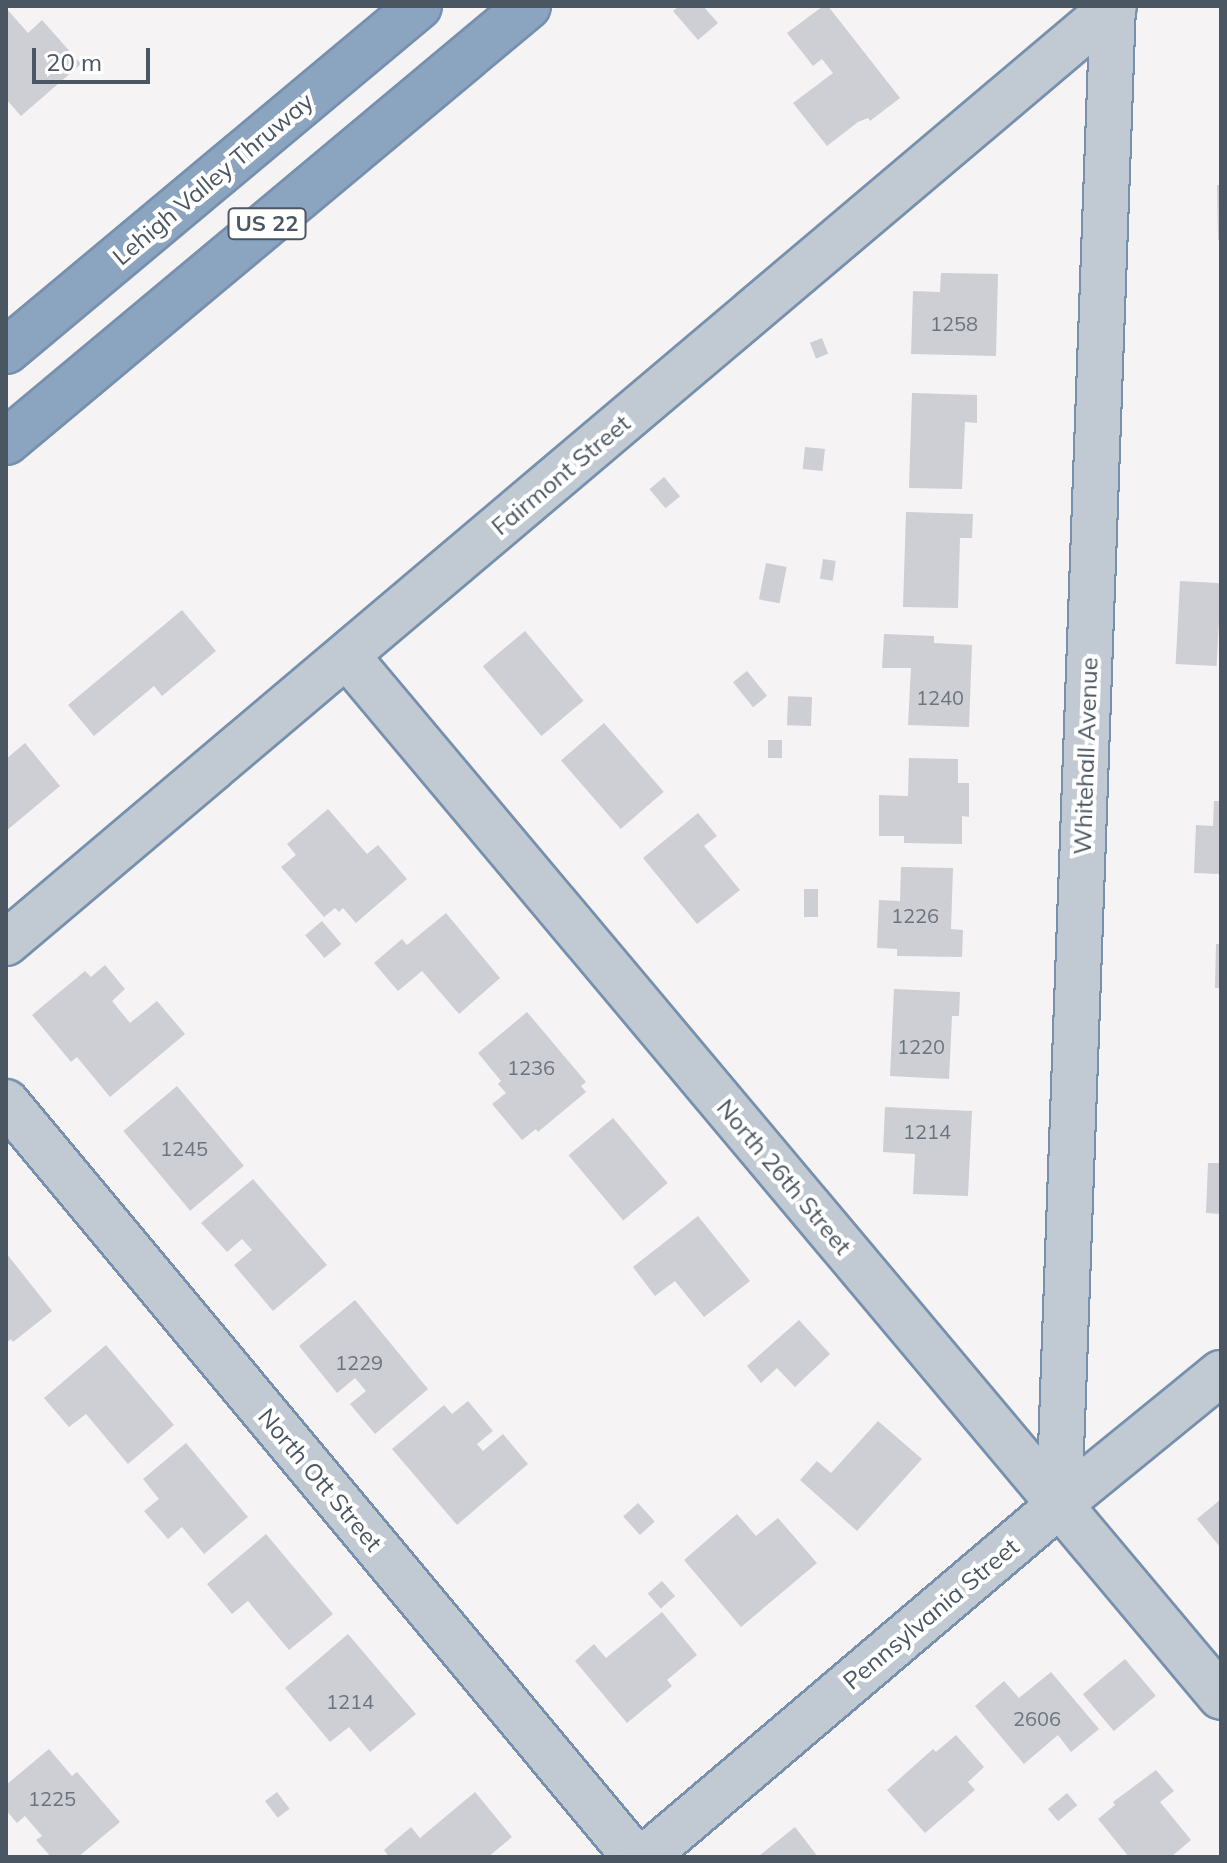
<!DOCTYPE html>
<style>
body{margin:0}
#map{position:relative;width:1227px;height:1863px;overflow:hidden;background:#f5f3f3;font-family:Mulish,sans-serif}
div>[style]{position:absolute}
.building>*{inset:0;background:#cdcfd5;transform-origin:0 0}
.roads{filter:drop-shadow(2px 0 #7690ad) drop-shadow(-2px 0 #7690ad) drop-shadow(0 2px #7690ad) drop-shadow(0 -2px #7690ad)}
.minor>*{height:44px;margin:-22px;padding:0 22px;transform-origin:22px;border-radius:22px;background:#c1cad2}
.tertiary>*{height:44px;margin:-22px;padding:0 22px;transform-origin:22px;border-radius:22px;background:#c1cad2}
.motorway>*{height:44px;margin:-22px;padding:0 22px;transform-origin:22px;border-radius:22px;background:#8ba5c1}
span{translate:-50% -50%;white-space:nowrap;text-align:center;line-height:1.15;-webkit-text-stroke:8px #fff;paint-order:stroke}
.number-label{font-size:20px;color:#6b747e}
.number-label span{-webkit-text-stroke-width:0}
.shield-label span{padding:2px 6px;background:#fff;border:2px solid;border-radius:6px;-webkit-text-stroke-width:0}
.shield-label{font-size:22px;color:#4a5661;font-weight:700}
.street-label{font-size:24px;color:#4a5661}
.frame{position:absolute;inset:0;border:8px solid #4a5661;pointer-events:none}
.scale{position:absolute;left:32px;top:48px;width:118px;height:36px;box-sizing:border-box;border:4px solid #4a5661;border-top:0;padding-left:10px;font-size:24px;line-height:28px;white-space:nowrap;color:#4a5661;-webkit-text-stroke:6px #fff;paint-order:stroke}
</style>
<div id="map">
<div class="building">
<i style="clip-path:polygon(679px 6px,703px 6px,718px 23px,698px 40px,673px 11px)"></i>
<i style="clip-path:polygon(823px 6px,828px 6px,900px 98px,870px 121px,868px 118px,858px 122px,827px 146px,793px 103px,833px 73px,822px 59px,813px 66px,787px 33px)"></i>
<i style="clip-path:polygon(6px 8px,28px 33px,42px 20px,81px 64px,21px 116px,6px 99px)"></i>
<i style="clip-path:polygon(1217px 185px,1221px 185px,1221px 240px,1218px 240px)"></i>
<i style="clip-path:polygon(941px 273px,998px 274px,996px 356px,911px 354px,913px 291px,940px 292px)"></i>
<i style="left:822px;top:338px;width:17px;height:13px;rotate:69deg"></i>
<i style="clip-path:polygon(912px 393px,977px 395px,977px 423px,965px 422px,962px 489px,909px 488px)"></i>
<i style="left:805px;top:447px;width:20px;height:22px;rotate:6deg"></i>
<i style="left:664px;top:477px;width:25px;height:19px;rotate:50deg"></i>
<i style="clip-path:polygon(906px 512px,973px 514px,972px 538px,960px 538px,958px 608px,903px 607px)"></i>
<i style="left:823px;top:559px;width:13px;height:20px;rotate:9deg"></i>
<i style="left:766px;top:563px;width:21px;height:37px;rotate:11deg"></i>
<i style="left:1180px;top:581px;width:41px;height:83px;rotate:3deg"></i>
<i style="clip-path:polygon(182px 610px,216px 651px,162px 696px,154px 686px,94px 736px,68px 705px)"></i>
<i style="left:525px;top:631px;width:91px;height:55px;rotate:50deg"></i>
<i style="clip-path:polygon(884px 634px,934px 636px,934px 643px,972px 645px,969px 727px,908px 725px,911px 668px,882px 668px)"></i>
<i style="left:747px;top:671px;width:32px;height:18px;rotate:51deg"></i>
<i style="left:812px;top:697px;width:29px;height:24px;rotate:92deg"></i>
<i style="left:604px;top:723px;width:91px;height:57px;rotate:49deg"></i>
<i style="left:768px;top:740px;width:14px;height:18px"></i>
<i style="clip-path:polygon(25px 743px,60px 786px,6px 831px,6px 759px)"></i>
<i style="clip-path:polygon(909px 758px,958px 759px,958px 783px,969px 783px,969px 817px,962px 816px,962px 844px,904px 843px,904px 836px,879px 836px,879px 795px,908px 796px)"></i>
<i style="clip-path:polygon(1214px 801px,1221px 801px,1221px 874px,1194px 873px,1196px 825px,1213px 826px)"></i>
<i style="clip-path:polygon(328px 809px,367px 854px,378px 845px,407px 879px,356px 923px,343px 908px,339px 912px,335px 908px,324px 917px,281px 867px,296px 855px,287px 844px)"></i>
<i style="clip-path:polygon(698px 813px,717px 836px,704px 846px,740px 890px,697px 924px,643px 858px)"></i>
<i style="clip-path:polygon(901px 867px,953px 868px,951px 929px,963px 930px,962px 957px,897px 956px,897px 949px,877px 948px,879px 900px,900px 901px)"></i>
<i style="left:804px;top:889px;width:14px;height:28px"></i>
<i style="clip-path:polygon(446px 913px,500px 978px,459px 1014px,422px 971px,398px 991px,374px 963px,402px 939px,407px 945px)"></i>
<i style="left:322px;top:921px;width:30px;height:22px;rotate:50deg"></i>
<i style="clip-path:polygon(1216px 944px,1221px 944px,1221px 988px,1215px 988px)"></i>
<i style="clip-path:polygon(105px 965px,125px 989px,112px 1001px,130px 1023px,157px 1001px,185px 1034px,110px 1097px,77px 1057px,71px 1062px,32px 1015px,85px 971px,91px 977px)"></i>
<i style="clip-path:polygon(894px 989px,960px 992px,959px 1016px,952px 1016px,949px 1079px,890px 1076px)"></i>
<i style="clip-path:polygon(527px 1012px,586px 1082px,581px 1086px,586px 1092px,538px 1132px,536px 1129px,522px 1140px,492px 1104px,506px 1093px,498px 1084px,501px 1081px,478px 1053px)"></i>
<i style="left:177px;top:1086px;width:104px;height:70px;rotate:50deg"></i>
<i style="clip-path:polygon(885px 1107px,972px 1111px,968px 1196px,913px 1194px,915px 1154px,883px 1152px)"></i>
<i style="left:613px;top:1118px;width:85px;height:58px;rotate:50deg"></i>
<i style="clip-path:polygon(1208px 1163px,1221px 1163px,1221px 1214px,1206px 1213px)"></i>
<i style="clip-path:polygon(253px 1179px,327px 1265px,273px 1311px,234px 1265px,252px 1250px,242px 1239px,227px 1252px,201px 1223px)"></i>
<i style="clip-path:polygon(698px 1216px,750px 1281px,704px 1317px,675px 1281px,655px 1296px,633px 1267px)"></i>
<i style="clip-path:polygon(6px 1253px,52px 1311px,13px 1342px,11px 1339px,6px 1343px)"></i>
<i style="clip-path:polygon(355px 1300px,428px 1389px,375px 1434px,350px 1404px,366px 1391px,355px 1378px,337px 1393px,299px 1346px)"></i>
<i style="clip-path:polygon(799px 1320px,830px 1354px,795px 1387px,777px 1368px,761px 1383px,747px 1366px)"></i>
<i style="clip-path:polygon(106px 1345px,174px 1425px,128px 1464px,86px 1414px,69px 1427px,44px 1398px)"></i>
<i style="clip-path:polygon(468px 1401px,493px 1431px,477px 1444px,483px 1451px,503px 1434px,528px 1464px,457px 1525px,392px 1449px,444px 1405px,452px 1414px)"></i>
<i style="clip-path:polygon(878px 1421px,922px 1459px,857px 1531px,800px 1480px,817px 1461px,831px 1473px)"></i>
<i style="clip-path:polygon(186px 1443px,248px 1517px,204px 1554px,182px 1527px,168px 1539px,144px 1511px,159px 1499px,143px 1479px)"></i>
<i style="clip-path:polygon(1221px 1499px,1221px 1548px,1197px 1519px)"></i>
<i style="left:638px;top:1503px;width:25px;height:20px;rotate:48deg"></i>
<i style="clip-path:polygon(737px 1514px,756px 1536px,778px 1518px,817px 1563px,741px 1627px,684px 1560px)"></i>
<i style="clip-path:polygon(266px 1534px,333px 1614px,289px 1650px,248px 1601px,232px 1614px,207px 1584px)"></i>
<i style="left:662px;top:1581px;width:20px;height:19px;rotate:49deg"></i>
<i style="clip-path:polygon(662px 1612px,697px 1655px,667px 1680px,672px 1686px,627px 1723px,575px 1661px,594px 1644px,606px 1658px)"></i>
<i style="clip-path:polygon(348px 1634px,416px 1714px,370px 1752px,349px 1727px,330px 1742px,285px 1688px)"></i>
<i style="left:1125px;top:1659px;width:48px;height:55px;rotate:50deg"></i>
<i style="clip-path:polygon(1051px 1672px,1099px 1729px,1071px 1752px,1058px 1735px,1024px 1764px,975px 1706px,1004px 1681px,1019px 1698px)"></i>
<i style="clip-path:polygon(956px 1735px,984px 1767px,968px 1782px,975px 1790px,925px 1833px,887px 1790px,933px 1749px,936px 1752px)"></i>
<i style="clip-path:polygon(49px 1749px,72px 1776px,77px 1772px,120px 1822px,78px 1857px,51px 1857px,36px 1840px,42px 1836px,25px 1816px,17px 1823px,6px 1810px,6px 1785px)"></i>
<i style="clip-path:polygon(1156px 1770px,1174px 1791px,1160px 1802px,1191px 1840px,1171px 1857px,1129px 1857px,1098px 1819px,1115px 1805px,1113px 1802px)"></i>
<i style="left:277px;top:1792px;width:21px;height:15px;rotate:53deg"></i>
<i style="clip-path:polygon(475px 1792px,512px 1837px,488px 1857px,389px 1857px,384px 1850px,411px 1827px,420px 1838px)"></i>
<i style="left:1067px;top:1793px;width:16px;height:25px;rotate:50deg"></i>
<i style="clip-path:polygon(795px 1827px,818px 1857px,762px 1857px,760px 1855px)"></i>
</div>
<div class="roads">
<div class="minor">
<i style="left:347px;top:656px;width:1359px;rotate:49.98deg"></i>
<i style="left:6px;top:943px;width:1451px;rotate:-40.22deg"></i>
<i style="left:6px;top:1102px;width:983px;rotate:50.2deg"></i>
<i style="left:1059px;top:1505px;width:209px;rotate:-39.2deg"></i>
</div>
<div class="tertiary">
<i style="left:645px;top:1857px;width:543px;rotate:-40.37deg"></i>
<i style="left:1059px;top:1505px;width:1500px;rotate:-87.94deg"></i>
</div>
<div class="motorway">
<i style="left:6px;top:351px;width:538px;rotate:-39.87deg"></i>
<i style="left:6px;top:442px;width:680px;rotate:-39.87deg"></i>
</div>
</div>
<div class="number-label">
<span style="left:954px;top:323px">1258</span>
<span style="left:940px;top:697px">1240</span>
<span style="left:915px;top:915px">1226</span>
<span style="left:921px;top:1046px">1220</span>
<span style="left:531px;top:1067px">1236</span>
<span style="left:927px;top:1131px">1214</span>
<span style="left:184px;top:1148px">1245</span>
<span style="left:359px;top:1362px">1229</span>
<span style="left:350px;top:1701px">1214</span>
<span style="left:1037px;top:1718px">2606</span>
<span style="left:52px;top:1798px">1225</span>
</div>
<div class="shield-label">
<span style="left:267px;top:224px">US 22</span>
</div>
<div class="street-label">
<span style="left:213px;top:179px;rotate:-40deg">Lehigh Valley Thruway</span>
<span style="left:561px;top:475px;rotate:-40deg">Fairmont Street</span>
<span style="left:1086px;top:756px;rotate:-88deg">Whitehall Avenue</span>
<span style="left:784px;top:1177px;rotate:50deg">North 26th Street</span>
<span style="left:320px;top:1480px;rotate:50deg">North Ott Street</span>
<span style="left:931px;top:1614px;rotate:-40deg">Pennsylvania Street</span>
</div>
<div class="frame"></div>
<div class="scale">20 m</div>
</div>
